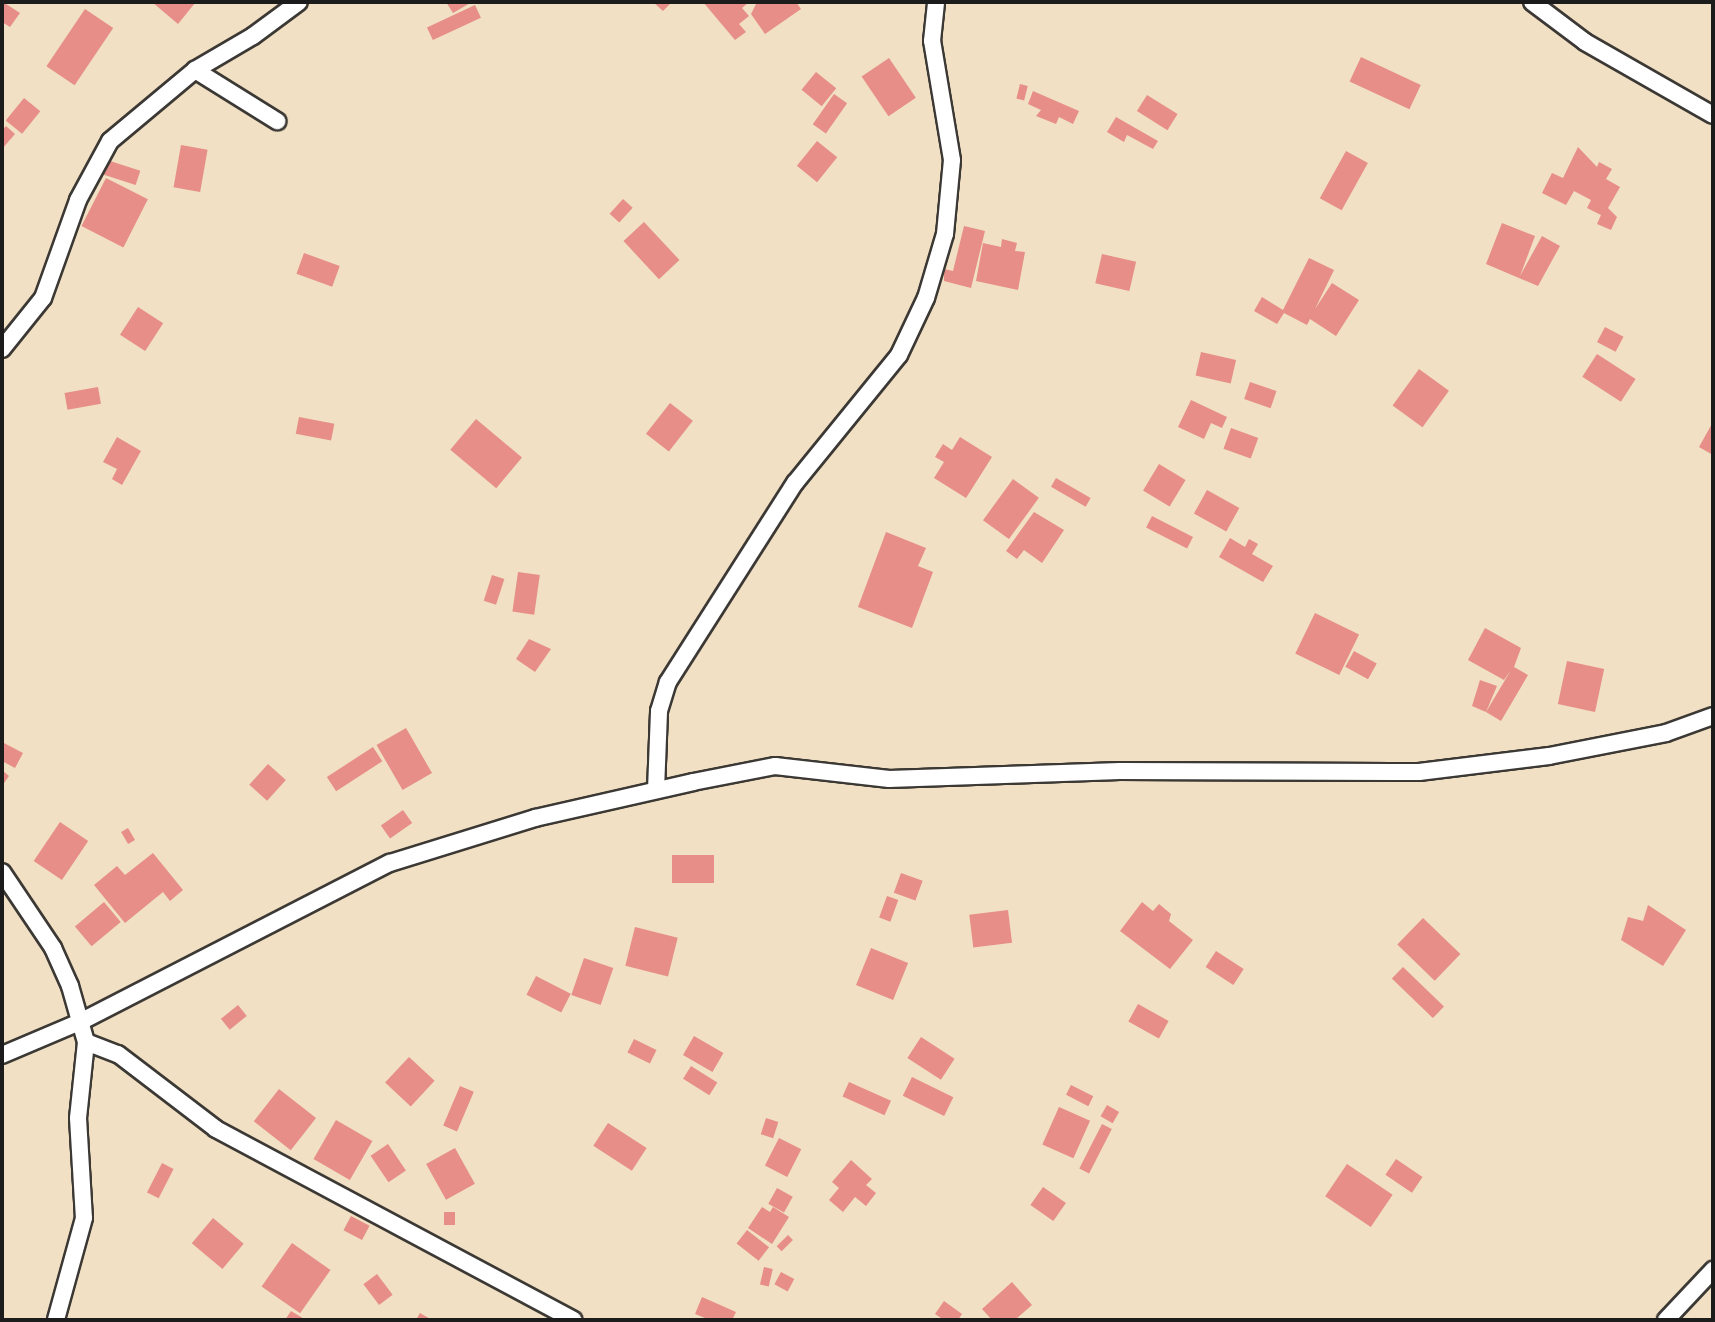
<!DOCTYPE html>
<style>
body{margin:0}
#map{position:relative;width:1715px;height:1322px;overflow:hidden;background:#f1e0c3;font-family:"Comic Neue",sans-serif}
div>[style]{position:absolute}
.building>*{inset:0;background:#e68e87;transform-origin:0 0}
.roads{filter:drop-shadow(2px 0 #3c3935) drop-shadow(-2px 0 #3c3935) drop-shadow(0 2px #3c3935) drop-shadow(0 -2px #3c3935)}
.minor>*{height:16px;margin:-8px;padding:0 8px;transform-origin:8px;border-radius:8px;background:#fff}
span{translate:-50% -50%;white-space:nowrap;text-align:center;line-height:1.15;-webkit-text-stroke:5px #f6f6f2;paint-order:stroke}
.frame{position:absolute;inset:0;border:4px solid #1c1c1c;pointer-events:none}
</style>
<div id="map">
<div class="building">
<i style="clip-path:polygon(3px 2px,20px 13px,10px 27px,2px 22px)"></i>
<i style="clip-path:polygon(152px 2px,194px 2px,195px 3px,178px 24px)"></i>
<i style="clip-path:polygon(446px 2px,472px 2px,453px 13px)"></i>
<i style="clip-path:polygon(653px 2px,672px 2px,663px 11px)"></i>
<i style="clip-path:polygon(703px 2px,749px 2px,742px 8px,749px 16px,739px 24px,746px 32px,735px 40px)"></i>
<i style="clip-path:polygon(757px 2px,796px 2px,801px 9px,765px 34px,751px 14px)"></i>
<i style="left:475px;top:5px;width:14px;height:53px;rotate:65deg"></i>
<i style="left:85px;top:9px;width:34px;height:69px;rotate:34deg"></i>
<i style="left:1361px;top:57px;width:66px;height:27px;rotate:25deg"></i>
<i style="left:889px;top:58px;width:48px;height:33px;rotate:56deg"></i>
<i style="left:816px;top:72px;width:26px;height:23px;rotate:39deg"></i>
<i style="left:1020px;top:84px;width:8px;height:15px;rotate:14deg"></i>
<i style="clip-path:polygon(1033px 91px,1079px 111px,1073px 124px,1059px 117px,1056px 124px,1036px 116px,1041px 110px,1028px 104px)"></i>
<i style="left:834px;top:94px;width:16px;height:37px;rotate:35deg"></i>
<i style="left:1147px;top:95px;width:36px;height:19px;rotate:32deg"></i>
<i style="left:24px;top:98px;width:21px;height:29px;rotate:39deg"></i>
<i style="clip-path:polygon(1116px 117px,1158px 141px,1153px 149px,1127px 135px,1124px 142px,1107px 132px)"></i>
<i style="clip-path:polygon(6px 126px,15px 134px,2px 149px,2px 131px)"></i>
<i style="left:817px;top:141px;width:26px;height:32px;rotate:39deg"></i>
<i style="left:181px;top:145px;width:27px;height:43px;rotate:10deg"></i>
<i style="clip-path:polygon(1578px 147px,1597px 167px,1599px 162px,1612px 169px,1606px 179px,1620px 187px,1608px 208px,1617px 217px,1611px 230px,1597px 224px,1601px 215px,1587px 208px,1591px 200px,1574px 191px,1566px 205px,1542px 193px,1552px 173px,1563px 178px)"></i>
<i style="left:1346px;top:151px;width:25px;height:54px;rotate:29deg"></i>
<i style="left:107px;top:160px;width:35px;height:15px;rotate:18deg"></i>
<i style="left:106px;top:178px;width:47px;height:54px;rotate:27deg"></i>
<i style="left:623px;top:199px;width:13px;height:20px;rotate:42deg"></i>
<i style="left:644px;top:222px;width:52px;height:28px;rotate:47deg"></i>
<i style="clip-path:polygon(1502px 223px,1535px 236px,1520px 276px,1542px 236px,1560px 246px,1538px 286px,1486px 264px)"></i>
<i style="clip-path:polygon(964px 226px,985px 231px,971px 288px,944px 281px,944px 269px,953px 271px)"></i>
<i style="clip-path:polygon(1002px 239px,1017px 243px,1015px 251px,1025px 252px,1018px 290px,976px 281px,983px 243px,1001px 247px)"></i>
<i style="left:304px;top:253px;width:38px;height:22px;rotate:20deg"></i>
<i style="left:1102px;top:254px;width:35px;height:30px;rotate:13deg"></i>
<i style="clip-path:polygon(1309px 258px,1334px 270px,1315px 309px,1332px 283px,1359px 300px,1336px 336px,1310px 319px,1307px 325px,1284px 313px,1277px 324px,1254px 311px,1262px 297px,1283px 310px)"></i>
<i style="left:138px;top:307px;width:30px;height:33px;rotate:33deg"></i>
<i style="left:1605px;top:327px;width:21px;height:17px;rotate:28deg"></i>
<i style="left:1201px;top:352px;width:36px;height:24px;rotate:13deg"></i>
<i style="left:1597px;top:354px;width:46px;height:27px;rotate:33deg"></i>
<i style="left:1419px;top:369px;width:37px;height:45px;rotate:36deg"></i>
<i style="left:1250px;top:382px;width:28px;height:18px;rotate:19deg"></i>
<i style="left:98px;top:387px;width:17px;height:34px;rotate:80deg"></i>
<i style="clip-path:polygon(1191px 400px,1227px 417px,1222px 428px,1211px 423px,1204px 439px,1178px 427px)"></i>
<i style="left:670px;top:403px;width:29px;height:39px;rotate:38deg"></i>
<i style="left:299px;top:417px;width:36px;height:17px;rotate:11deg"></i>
<i style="left:476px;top:419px;width:60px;height:40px;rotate:40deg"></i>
<i style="clip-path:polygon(1713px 422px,1713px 455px,1699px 447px)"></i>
<i style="left:1231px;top:428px;width:29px;height:22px;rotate:20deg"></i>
<i style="clip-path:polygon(117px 437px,141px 451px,122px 485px,112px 479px,117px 469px,103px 462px)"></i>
<i style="clip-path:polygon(960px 437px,992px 457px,966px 498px,934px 478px,944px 462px,935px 457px,943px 444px,952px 450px)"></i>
<i style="left:1159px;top:464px;width:31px;height:31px;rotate:31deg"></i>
<i style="left:1056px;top:478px;width:40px;height:10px;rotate:30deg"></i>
<i style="left:1013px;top:479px;width:32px;height:51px;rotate:36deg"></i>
<i style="left:1207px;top:490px;width:37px;height:27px;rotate:29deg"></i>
<i style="clip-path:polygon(1034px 512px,1064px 530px,1042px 563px,1024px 550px,1017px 559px,1006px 551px)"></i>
<i style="left:1152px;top:516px;width:46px;height:13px;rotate:27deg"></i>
<i style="clip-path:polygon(886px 532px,926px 548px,918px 566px,933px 572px,912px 628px,858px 607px)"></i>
<i style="clip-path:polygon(1230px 538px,1245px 547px,1249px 539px,1258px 544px,1252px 554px,1273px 566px,1263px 582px,1219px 557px)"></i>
<i style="left:518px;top:572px;width:22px;height:40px;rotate:8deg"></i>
<i style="left:492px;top:575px;width:13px;height:27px;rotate:18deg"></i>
<i style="left:1315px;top:613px;width:49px;height:45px;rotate:26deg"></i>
<i style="clip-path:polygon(1485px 628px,1521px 648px,1514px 667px,1528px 675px,1501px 721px,1486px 712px,1511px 670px,1504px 680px,1468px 660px)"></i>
<i style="clip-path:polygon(529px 639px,551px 649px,535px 672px,516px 659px)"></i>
<i style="left:1354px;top:651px;width:26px;height:18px;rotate:29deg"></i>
<i style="left:1567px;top:661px;width:38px;height:44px;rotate:12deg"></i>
<i style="clip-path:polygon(1480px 680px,1497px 686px,1486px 712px,1472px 706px)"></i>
<i style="left:406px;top:728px;width:52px;height:34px;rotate:60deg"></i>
<i style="clip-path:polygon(2px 742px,23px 753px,15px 768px,2px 761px)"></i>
<i style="left:373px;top:747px;width:17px;height:55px;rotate:57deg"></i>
<i style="left:268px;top:764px;width:24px;height:28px;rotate:42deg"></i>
<i style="clip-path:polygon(2px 770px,9px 776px,2px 786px)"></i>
<i style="left:403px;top:810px;width:16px;height:27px;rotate:55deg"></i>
<i style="left:60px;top:822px;width:34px;height:47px;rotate:34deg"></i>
<i style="left:128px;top:828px;width:14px;height:8px;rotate:60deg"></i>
<i style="clip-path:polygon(153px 853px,183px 890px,170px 901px,163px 892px,125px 923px,94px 885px,117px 866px,125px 875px)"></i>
<i style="left:672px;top:855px;width:42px;height:28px"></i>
<i style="left:901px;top:873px;width:23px;height:21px;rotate:20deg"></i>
<i style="left:887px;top:896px;width:12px;height:23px;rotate:20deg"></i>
<i style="left:104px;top:902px;width:26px;height:38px;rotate:50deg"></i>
<i style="clip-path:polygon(1142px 902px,1153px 911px,1159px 904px,1171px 914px,1169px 921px,1193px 940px,1170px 969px,1120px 931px)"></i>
<i style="clip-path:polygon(1648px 905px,1686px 930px,1663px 966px,1621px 940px,1628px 917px,1643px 921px)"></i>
<i style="left:1008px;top:910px;width:33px;height:39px;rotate:83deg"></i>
<i style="left:1423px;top:918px;width:52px;height:37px;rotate:44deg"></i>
<i style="left:635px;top:927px;width:44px;height:40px;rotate:14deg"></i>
<i style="left:871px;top:948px;width:40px;height:40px;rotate:22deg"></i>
<i style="left:1216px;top:951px;width:33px;height:19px;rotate:33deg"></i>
<i style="left:584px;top:958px;width:31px;height:39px;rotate:19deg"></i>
<i style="left:1403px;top:967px;width:57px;height:16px;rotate:44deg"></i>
<i style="left:536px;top:976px;width:39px;height:21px;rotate:27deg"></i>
<i style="left:1138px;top:1004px;width:35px;height:20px;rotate:29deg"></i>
<i style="left:238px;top:1005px;width:14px;height:22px;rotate:51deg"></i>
<i style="left:694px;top:1036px;width:34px;height:22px;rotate:30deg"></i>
<i style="left:921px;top:1037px;width:40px;height:25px;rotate:33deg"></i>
<i style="left:634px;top:1039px;width:25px;height:15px;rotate:26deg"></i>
<i style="left:409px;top:1057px;width:35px;height:35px;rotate:43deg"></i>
<i style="left:691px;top:1066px;width:31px;height:15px;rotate:32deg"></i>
<i style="left:912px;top:1077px;width:46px;height:21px;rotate:26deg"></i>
<i style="left:849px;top:1082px;width:46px;height:16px;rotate:24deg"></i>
<i style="left:1071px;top:1085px;width:25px;height:11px;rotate:27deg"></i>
<i style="left:460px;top:1086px;width:15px;height:43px;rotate:23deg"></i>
<i style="left:279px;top:1089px;width:47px;height:41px;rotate:38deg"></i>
<i style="left:1107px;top:1105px;width:14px;height:13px;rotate:30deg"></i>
<i style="left:1059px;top:1107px;width:34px;height:41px;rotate:24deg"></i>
<i style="left:766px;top:1118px;width:13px;height:17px;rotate:18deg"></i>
<i style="left:336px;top:1120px;width:42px;height:45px;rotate:30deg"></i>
<i style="left:608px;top:1123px;width:46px;height:27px;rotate:33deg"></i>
<i style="left:1102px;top:1124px;width:11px;height:50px;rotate:27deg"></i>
<i style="left:779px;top:1138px;width:25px;height:31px;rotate:27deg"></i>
<i style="left:388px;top:1144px;width:32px;height:21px;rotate:56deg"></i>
<i style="left:455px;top:1148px;width:41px;height:33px;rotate:61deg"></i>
<i style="left:1396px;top:1159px;width:32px;height:19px;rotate:34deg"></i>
<i style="clip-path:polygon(851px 1160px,872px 1179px,866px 1185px,876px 1193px,866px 1206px,855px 1197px,843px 1212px,829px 1200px,839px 1188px,832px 1182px)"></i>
<i style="left:162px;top:1163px;width:13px;height:33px;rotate:27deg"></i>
<i style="left:1347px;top:1164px;width:55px;height:39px;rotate:34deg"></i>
<i style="left:1043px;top:1187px;width:28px;height:22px;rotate:35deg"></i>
<i style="left:777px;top:1188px;width:18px;height:18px;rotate:29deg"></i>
<i style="clip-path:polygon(762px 1207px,770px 1212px,773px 1207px,789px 1217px,772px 1244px,748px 1228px)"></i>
<i style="left:444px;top:1212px;width:11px;height:13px"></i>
<i style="left:351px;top:1216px;width:21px;height:16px;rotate:28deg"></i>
<i style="left:213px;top:1218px;width:40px;height:33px;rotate:40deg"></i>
<i style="left:747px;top:1230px;width:28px;height:17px;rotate:38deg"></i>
<i style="left:788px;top:1235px;width:7px;height:16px;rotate:45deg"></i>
<i style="left:292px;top:1243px;width:47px;height:53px;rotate:35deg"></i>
<i style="left:764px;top:1267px;width:9px;height:18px;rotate:13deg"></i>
<i style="left:781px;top:1272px;width:15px;height:14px;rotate:28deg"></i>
<i style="left:377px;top:1274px;width:26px;height:17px;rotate:53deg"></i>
<i style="clip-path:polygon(1012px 1282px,1032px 1305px,1015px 1320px,992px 1320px,982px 1309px)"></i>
<i style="clip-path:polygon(702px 1297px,736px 1312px,732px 1320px,710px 1320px,695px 1314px)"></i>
<i style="clip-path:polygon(944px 1301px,962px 1314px,958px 1320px,944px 1320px,935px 1314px)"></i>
<i style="clip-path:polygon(291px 1311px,306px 1320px,285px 1320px)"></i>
<i style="clip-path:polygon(420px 1313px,432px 1320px,416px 1320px)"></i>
</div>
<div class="roads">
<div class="minor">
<i style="left:1532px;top:2px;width:66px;rotate:37deg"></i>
<i style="left:1585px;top:42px;width:147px;rotate:29.7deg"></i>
<i style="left:195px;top:70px;width:97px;rotate:31.9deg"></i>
<i style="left:2px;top:349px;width:65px;rotate:-51.2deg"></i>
<i style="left:43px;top:298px;width:104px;rotate:-70.3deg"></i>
<i style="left:78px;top:200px;width:67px;rotate:-61.5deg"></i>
<i style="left:110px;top:141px;width:111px;rotate:-39.9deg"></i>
<i style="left:195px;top:70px;width:67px;rotate:-30.4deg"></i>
<i style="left:253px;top:36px;width:57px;rotate:-36.5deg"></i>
<i style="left:656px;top:790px;width:79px;rotate:-87.8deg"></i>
<i style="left:659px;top:711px;width:30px;rotate:-73deg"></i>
<i style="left:668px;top:682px;width:236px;rotate:-57.5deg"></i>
<i style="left:795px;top:483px;width:165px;rotate:-50.9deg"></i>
<i style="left:899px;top:355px;width:63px;rotate:-64.7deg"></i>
<i style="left:926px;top:298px;width:67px;rotate:-73.5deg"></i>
<i style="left:945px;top:234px;width:74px;rotate:-84.6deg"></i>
<i style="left:952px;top:160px;width:121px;rotate:-99.5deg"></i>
<i style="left:932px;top:41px;width:39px;rotate:-84deg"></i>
<i style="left:2px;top:872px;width:92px;rotate:56.1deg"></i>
<i style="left:53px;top:948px;width:42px;rotate:65.9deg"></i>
<i style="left:70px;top:986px;width:58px;rotate:74.1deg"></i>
<i style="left:86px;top:1042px;width:76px;rotate:96deg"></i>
<i style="left:78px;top:1118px;width:100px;rotate:86.6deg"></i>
<i style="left:84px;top:1218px;width:106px;rotate:105.4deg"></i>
<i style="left:86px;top:1042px;width:34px;rotate:21deg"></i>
<i style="left:118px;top:1054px;width:123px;rotate:37.4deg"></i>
<i style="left:216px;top:1129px;width:405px;rotate:28.1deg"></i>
<i style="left:2px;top:1055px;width:87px;rotate:-23deg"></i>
<i style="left:82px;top:1021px;width:346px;rotate:-27.2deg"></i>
<i style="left:390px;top:863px;width:152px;rotate:-17.2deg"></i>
<i style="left:535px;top:818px;width:162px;rotate:-12.8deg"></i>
<i style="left:693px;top:782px;width:84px;rotate:-11deg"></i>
<i style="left:775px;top:766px;width:115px;rotate:6.5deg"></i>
<i style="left:889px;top:779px;width:231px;rotate:-2deg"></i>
<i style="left:1120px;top:771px;width:299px;rotate:0.2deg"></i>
<i style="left:1419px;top:772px;width:131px;rotate:-7deg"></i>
<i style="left:1549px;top:756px;width:119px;rotate:-11.1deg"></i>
<i style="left:1666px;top:733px;width:50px;rotate:-19.9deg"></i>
<i style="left:1666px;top:1320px;width:69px;rotate:-46.8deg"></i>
</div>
</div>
<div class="frame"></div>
</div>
